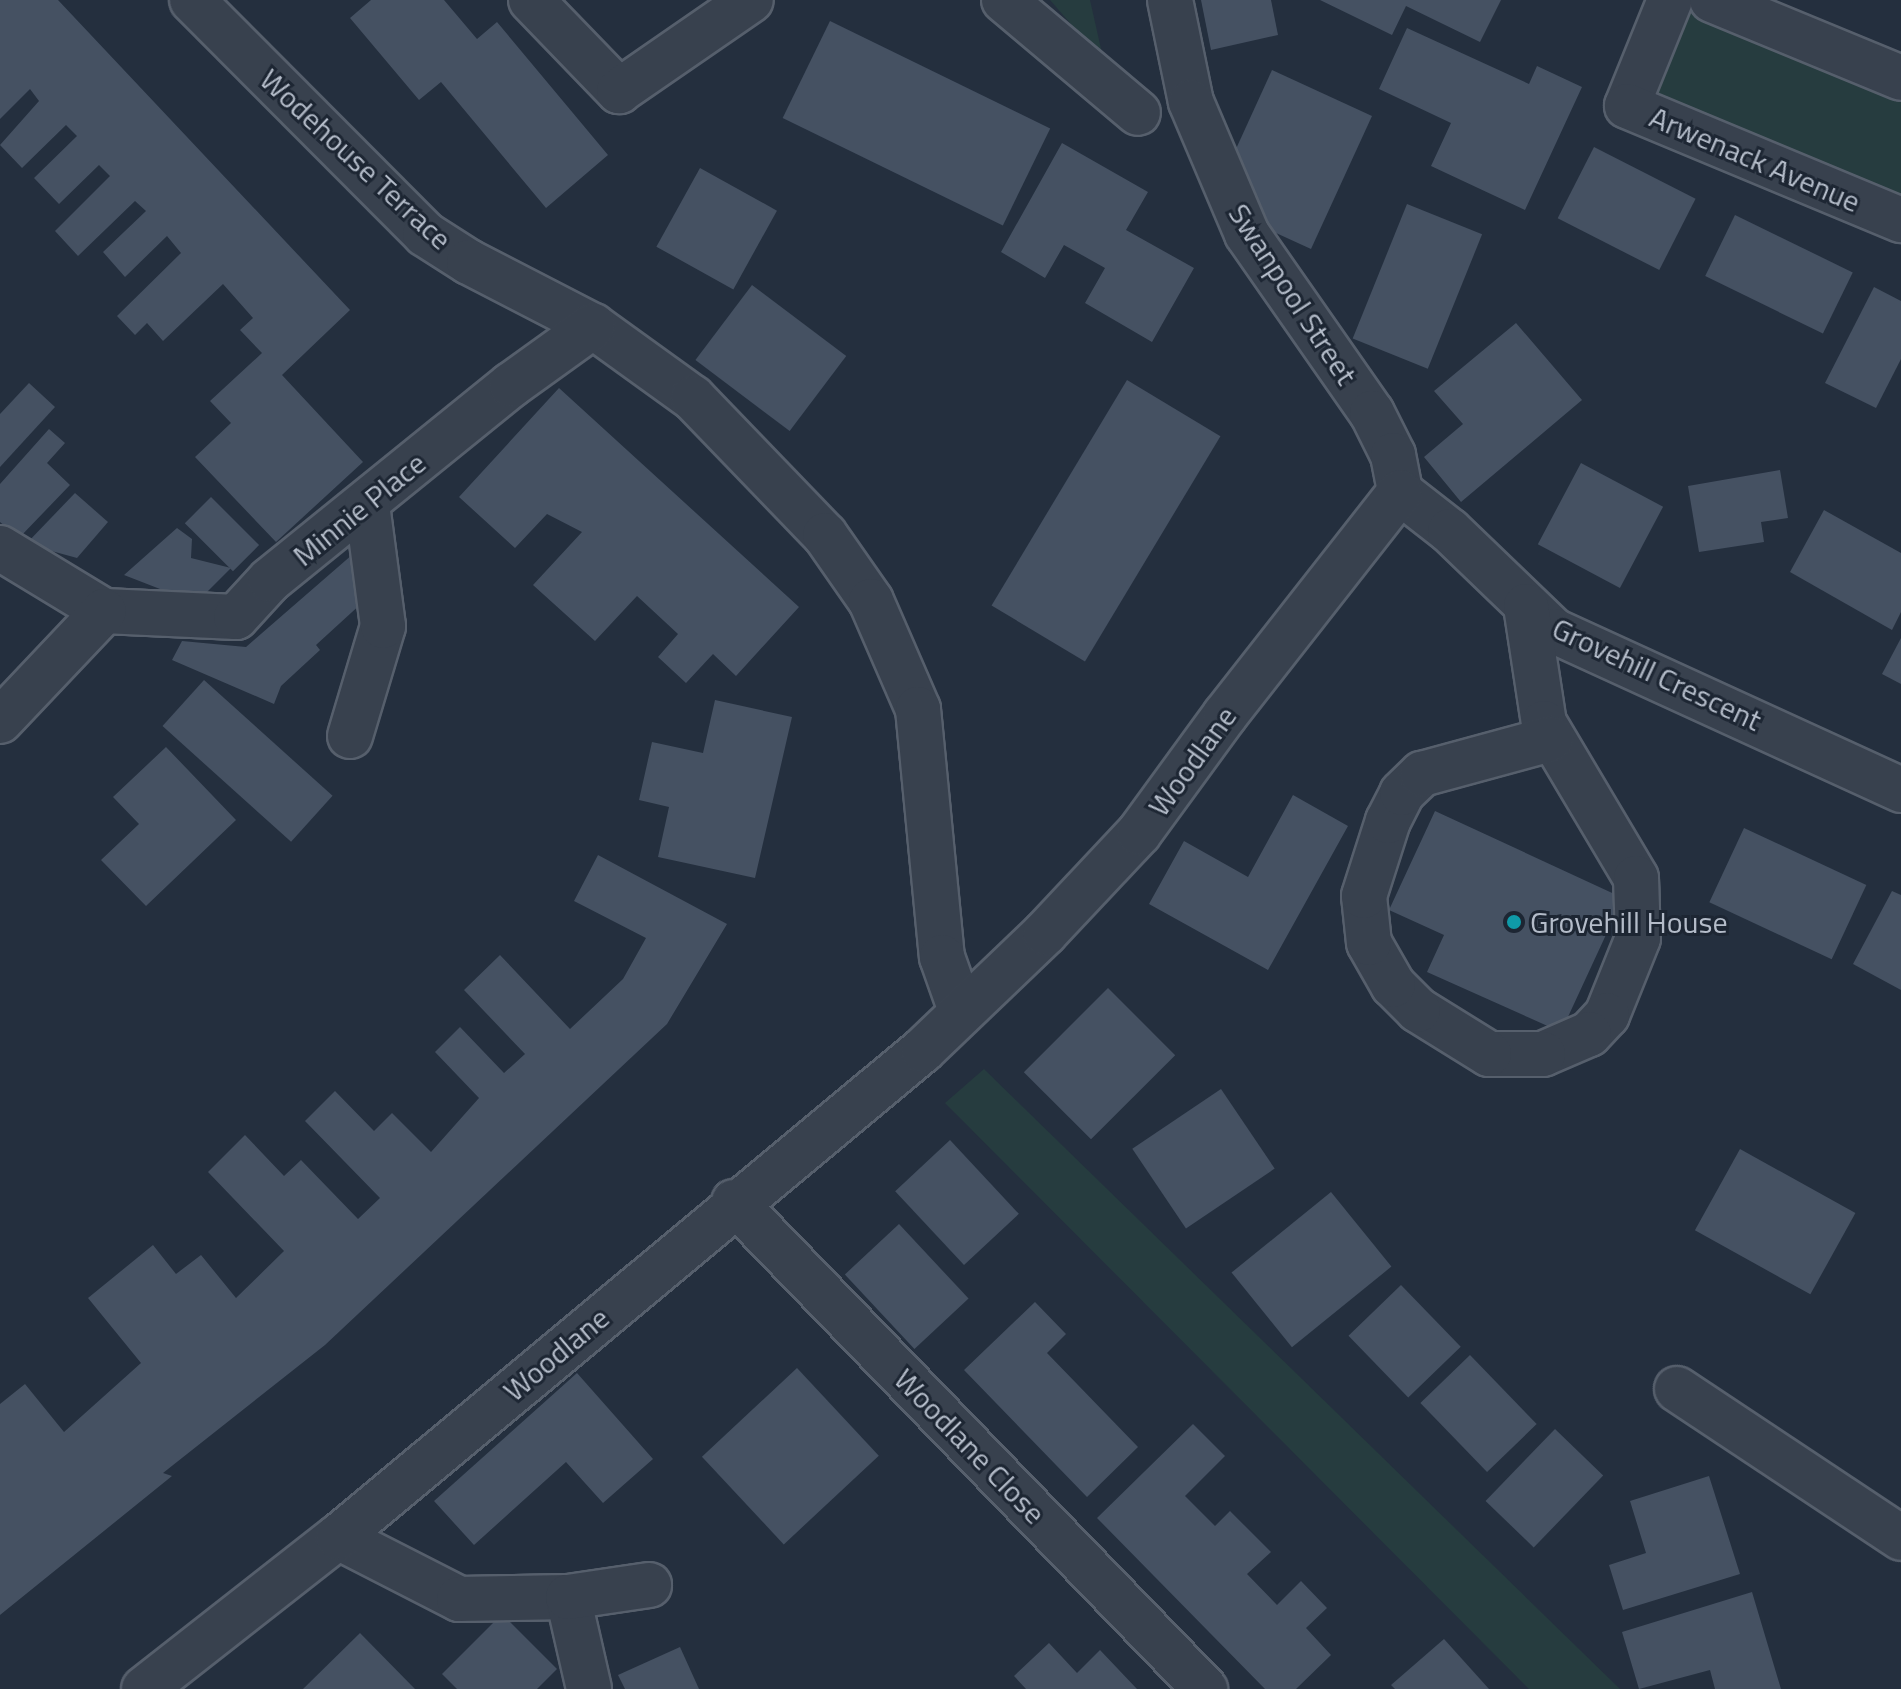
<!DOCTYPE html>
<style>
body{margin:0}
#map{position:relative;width:1901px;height:1689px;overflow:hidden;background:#242f3e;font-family:"Titillium Web",sans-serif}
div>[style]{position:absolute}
.green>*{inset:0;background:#263c3f}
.building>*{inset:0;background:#455162;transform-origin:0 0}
.roads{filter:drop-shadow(2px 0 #565f6c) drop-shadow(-2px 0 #565f6c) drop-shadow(0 2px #565f6c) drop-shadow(0 -2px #565f6c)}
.minor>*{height:44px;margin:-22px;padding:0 22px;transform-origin:22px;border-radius:22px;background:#38414e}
.dots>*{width:22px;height:22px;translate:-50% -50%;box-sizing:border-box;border:4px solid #1d2633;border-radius:50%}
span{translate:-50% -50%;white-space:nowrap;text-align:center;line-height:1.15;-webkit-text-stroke:6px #1d2633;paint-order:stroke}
.street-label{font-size:30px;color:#b4bcc9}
.poi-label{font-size:30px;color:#b4bcc9}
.left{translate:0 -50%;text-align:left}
</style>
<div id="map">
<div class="green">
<i style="clip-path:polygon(1050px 0,1090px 0,1104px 62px)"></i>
<i style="clip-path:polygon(1687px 0,1901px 88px,1901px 209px,1638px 101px)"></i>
<i style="clip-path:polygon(984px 1069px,1620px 1689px,1529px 1689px,945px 1103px)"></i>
</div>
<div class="building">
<i style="clip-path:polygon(0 0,58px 0,350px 310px,282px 375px,363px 462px,276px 542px,195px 457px,231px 423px,210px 401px,262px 353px,240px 330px,253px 318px,223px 284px,163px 341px,147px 323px,135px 335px,117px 316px,181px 253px,167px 236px,125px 277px,103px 252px,146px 211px,135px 201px,78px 256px,55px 231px,110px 176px,99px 165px,59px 204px,34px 178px,77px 136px,66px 125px,22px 168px,0 145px,39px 101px,30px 89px,0 119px)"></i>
<i style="clip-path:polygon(371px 0,444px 0,477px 39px,497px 22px,608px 155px,546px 208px,441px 82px,419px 100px,350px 18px)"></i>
<i style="clip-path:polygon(1201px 0,1271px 0,1278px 35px,1211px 50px)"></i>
<i style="clip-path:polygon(1320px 0,1501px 0,1480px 42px,1406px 6px,1392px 35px)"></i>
<i style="left:830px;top:21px;width:245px;height:108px;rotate:26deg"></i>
<i style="clip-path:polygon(1407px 28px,1529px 84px,1537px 66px,1582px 87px,1525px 210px,1431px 166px,1451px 123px,1379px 89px)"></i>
<i style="clip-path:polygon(1272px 70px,1372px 116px,1311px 249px,1250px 221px,1230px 162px)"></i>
<i style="clip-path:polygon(1062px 143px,1148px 192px,1126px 230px,1194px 268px,1152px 342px,1085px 303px,1105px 268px,1064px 245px,1045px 278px,1001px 252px)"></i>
<i style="left:1594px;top:147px;width:114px;height:80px;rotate:27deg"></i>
<i style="left:700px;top:168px;width:88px;height:90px;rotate:29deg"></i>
<i style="left:1407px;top:204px;width:81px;height:145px;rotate:22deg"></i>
<i style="left:1735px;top:215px;width:131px;height:68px;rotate:26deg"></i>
<i style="left:752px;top:285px;width:118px;height:94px;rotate:37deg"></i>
<i style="clip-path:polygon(1874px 287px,1901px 301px,1901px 359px,1876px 408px,1825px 383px)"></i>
<i style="clip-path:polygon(1516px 323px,1582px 400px,1461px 502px,1424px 457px,1463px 424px,1434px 391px)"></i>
<i style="left:1127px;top:380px;width:109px;height:263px;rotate:31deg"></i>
<i style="clip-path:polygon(29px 383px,55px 407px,0 467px,0 414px)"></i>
<i style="clip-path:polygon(559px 388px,799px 607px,736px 676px,713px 654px,686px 683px,658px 657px,678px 634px,637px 596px,595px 641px,533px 585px,582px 532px,547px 514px,515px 548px,459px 497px)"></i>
<i style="clip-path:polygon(49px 429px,65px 443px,47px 463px,70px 485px,19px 538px,0 522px,0 484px)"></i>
<i style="left:1581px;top:463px;width:93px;height:92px;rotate:28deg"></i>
<i style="clip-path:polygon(1780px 470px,1788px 518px,1761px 522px,1764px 542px,1699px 552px,1688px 486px)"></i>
<i style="clip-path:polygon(75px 493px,108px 522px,77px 558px,26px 544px)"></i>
<i style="left:211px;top:497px;width:68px;height:37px;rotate:45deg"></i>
<i style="clip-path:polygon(1824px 510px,1901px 553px,1901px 612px,1892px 630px,1790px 572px)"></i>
<i style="clip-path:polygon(177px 528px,192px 539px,191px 558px,231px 568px,196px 603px,124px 575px)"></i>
<i style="clip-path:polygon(353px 554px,363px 602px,316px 645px,320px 650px,281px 686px,274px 704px,172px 660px,182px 641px,246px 647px)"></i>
<i style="clip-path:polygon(1901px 638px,1901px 684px,1882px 674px)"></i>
<i style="left:204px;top:680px;width:173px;height:62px;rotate:42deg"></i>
<i style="clip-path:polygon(715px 700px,792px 717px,755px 878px,658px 857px,669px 807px,639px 800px,652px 742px,703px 753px)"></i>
<i style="clip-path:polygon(166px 747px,236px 820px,146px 906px,101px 860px,139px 824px,113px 797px)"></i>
<i style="clip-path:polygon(1293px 795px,1348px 826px,1268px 970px,1149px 904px,1184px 841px,1248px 877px)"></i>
<i style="clip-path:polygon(1435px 811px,1623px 898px,1561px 1032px,1427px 972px,1444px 935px,1389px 910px)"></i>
<i style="left:1744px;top:828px;width:135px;height:82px;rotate:25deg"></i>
<i style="clip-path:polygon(598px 855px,727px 924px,667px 1024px,325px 1345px,163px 1473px,172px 1476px,0 1615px,0 1404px,25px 1384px,64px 1432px,141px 1363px,88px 1298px,153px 1245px,176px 1274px,201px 1255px,236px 1298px,284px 1251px,208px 1172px,245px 1135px,284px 1176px,301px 1160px,358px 1219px,380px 1198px,305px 1121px,335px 1091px,374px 1131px,392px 1113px,431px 1152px,479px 1098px,435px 1052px,460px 1027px,504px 1073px,525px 1054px,464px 990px,500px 955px,570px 1029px,623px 979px,646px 938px,574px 901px)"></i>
<i style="clip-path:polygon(1892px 891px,1901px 895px,1901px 990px,1853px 964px)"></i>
<i style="left:1108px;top:988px;width:95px;height:119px;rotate:45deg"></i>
<i style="left:1221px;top:1089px;width:96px;height:107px;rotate:56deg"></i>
<i style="left:950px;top:1140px;width:101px;height:75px;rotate:47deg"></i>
<i style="left:1740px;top:1149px;width:132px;height:93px;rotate:29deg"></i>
<i style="left:1331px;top:1192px;width:96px;height:128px;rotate:51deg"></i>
<i style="left:899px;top:1224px;width:102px;height:74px;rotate:47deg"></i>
<i style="left:1401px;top:1285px;width:86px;height:73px;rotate:46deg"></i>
<i style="clip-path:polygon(1035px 1302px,1066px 1334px,1047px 1353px,1138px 1447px,1087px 1497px,964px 1370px)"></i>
<i style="left:1470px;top:1355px;width:96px;height:69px;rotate:46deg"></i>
<i style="left:797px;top:1368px;width:120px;height:130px;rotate:47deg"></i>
<i style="clip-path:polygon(577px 1373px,653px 1459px,603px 1503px,566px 1462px,474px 1545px,434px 1501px)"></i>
<i style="clip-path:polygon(1193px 1424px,1225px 1456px,1185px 1496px,1215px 1526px,1230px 1511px,1271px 1552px,1247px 1574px,1277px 1605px,1301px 1581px,1327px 1608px,1306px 1628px,1331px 1655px,1296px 1689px,1265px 1689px,1097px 1518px)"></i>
<i style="left:1555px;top:1429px;width:67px;height:100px;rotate:44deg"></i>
<i style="clip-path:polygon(1709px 1476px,1740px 1574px,1623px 1610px,1609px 1565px,1646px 1553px,1630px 1501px)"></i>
<i style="clip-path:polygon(1752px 1592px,1781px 1689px,1715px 1689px,1710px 1670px,1639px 1689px,1622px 1632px)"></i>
<i style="clip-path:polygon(502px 1614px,557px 1669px,537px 1689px,457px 1689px,442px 1674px)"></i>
<i style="clip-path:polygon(360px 1633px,415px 1689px,303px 1689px)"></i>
<i style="clip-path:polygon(1444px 1639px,1489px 1689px,1395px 1689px,1391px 1685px)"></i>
<i style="clip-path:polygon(1049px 1643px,1077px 1673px,1100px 1650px,1137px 1689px,1026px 1689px,1014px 1676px)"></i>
<i style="clip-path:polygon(680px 1647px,699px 1689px,625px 1689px,618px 1675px)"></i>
</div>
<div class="roads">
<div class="minor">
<i style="left:192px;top:0;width:330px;rotate:45.1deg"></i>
<i style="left:425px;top:234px;width:52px;rotate:32.5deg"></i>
<i style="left:469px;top:262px;width:140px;rotate:27.3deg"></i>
<i style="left:593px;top:326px;width:123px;rotate:35.8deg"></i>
<i style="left:693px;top:398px;width:190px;rotate:46.1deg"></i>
<i style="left:825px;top:535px;width:80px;rotate:55.1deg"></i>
<i style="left:871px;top:601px;width:118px;rotate:66.5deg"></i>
<i style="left:918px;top:709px;width:249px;rotate:84.5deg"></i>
<i style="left:942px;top:957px;width:57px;rotate:70.6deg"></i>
<i style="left:531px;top:0;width:127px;rotate:46deg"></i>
<i style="left:619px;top:91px;width:160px;rotate:-34.6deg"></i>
<i style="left:1004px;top:0;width:175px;rotate:40.1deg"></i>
<i style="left:1170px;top:0;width:104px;rotate:78.4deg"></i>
<i style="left:1191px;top:102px;width:143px;rotate:67deg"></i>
<i style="left:1247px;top:234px;width:218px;rotate:55.1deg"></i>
<i style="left:1372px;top:413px;width:47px;rotate:63.4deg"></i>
<i style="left:1393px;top:455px;width:38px;rotate:79deg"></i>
<i style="left:1670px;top:0;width:114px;rotate:112.1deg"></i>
<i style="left:1627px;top:106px;width:297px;rotate:22.6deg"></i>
<i style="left:1712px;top:0;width:204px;rotate:22.4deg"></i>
<i style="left:1400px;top:492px;width:63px;rotate:38deg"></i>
<i style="left:1450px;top:531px;width:144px;rotate:43.9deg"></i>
<i style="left:1554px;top:631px;width:382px;rotate:24.6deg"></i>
<i style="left:0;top:548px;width:122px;rotate:31.2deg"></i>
<i style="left:104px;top:611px;width:132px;rotate:2.6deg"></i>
<i style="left:236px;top:617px;width:50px;rotate:-47.4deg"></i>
<i style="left:270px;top:580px;width:310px;rotate:-39deg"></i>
<i style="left:511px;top:385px;width:101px;rotate:-35.7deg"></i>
<i style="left:1526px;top:606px;width:118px;rotate:81.3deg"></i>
<i style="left:1544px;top:723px;width:180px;rotate:59.3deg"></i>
<i style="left:1636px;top:878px;width:60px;rotate:88.1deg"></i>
<i style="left:1638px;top:938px;width:83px;rotate:111.9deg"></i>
<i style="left:1607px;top:1015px;width:26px;rotate:133deg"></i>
<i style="left:1589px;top:1034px;width:50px;rotate:156.5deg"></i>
<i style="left:1543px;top:1054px;width:54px;rotate:180deg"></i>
<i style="left:1489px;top:1054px;width:84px;rotate:-148.2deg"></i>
<i style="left:1418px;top:1010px;width:35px;rotate:-135deg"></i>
<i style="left:1393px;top:985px;width:48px;rotate:-119.7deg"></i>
<i style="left:1369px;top:943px;width:47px;rotate:-96.1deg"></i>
<i style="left:1364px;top:896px;width:79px;rotate:-72.3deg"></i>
<i style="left:1388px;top:821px;width:31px;rotate:-63deg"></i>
<i style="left:1402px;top:793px;width:28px;rotate:-44deg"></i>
<i style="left:1422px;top:774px;width:134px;rotate:-15.2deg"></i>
<i style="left:0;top:721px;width:151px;rotate:-46.6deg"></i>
<i style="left:350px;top:736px;width:115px;rotate:-73.3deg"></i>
<i style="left:383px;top:626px;width:122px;rotate:-97.5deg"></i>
<i style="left:734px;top:1202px;width:678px;rotate:45.96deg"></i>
<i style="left:1677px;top:1389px;width:269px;rotate:33.6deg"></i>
<i style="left:338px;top:1537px;width:136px;rotate:27.1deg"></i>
<i style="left:459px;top:1599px;width:109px;rotate:-1.1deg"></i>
<i style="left:568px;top:1597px;width:94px;rotate:77.1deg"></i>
<i style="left:568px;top:1597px;width:82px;rotate:-8.4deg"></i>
<i style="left:144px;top:1689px;width:246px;rotate:-38.1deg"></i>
<i style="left:338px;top:1537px;width:761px;rotate:-39.78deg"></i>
<i style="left:923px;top:1050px;width:169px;rotate:-43.8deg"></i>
<i style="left:1045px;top:933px;width:137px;rotate:-46.8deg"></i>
<i style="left:1139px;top:833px;width:146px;rotate:-53.9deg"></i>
<i style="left:1225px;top:715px;width:283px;rotate:-51.9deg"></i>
</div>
</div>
<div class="dots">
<i style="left:1514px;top:922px;background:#0f9aa8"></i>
</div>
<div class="street-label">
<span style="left:356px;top:159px;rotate:43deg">Wodehouse Terrace</span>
<span style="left:1755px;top:159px;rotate:23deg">Arwenack Avenue</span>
<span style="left:1293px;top:294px;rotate:57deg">Swanpool Street</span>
<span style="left:359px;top:509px;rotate:-39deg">Minnie Place</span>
<span style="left:1657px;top:674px;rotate:25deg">Grovehill Crescent</span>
<span style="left:1192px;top:761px;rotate:-54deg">Woodlane</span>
<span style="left:556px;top:1354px;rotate:-40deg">Woodlane</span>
<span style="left:970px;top:1446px;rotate:46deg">Woodlane Close</span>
</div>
<div class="poi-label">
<span class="left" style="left:1530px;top:922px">Grovehill House</span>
</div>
</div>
